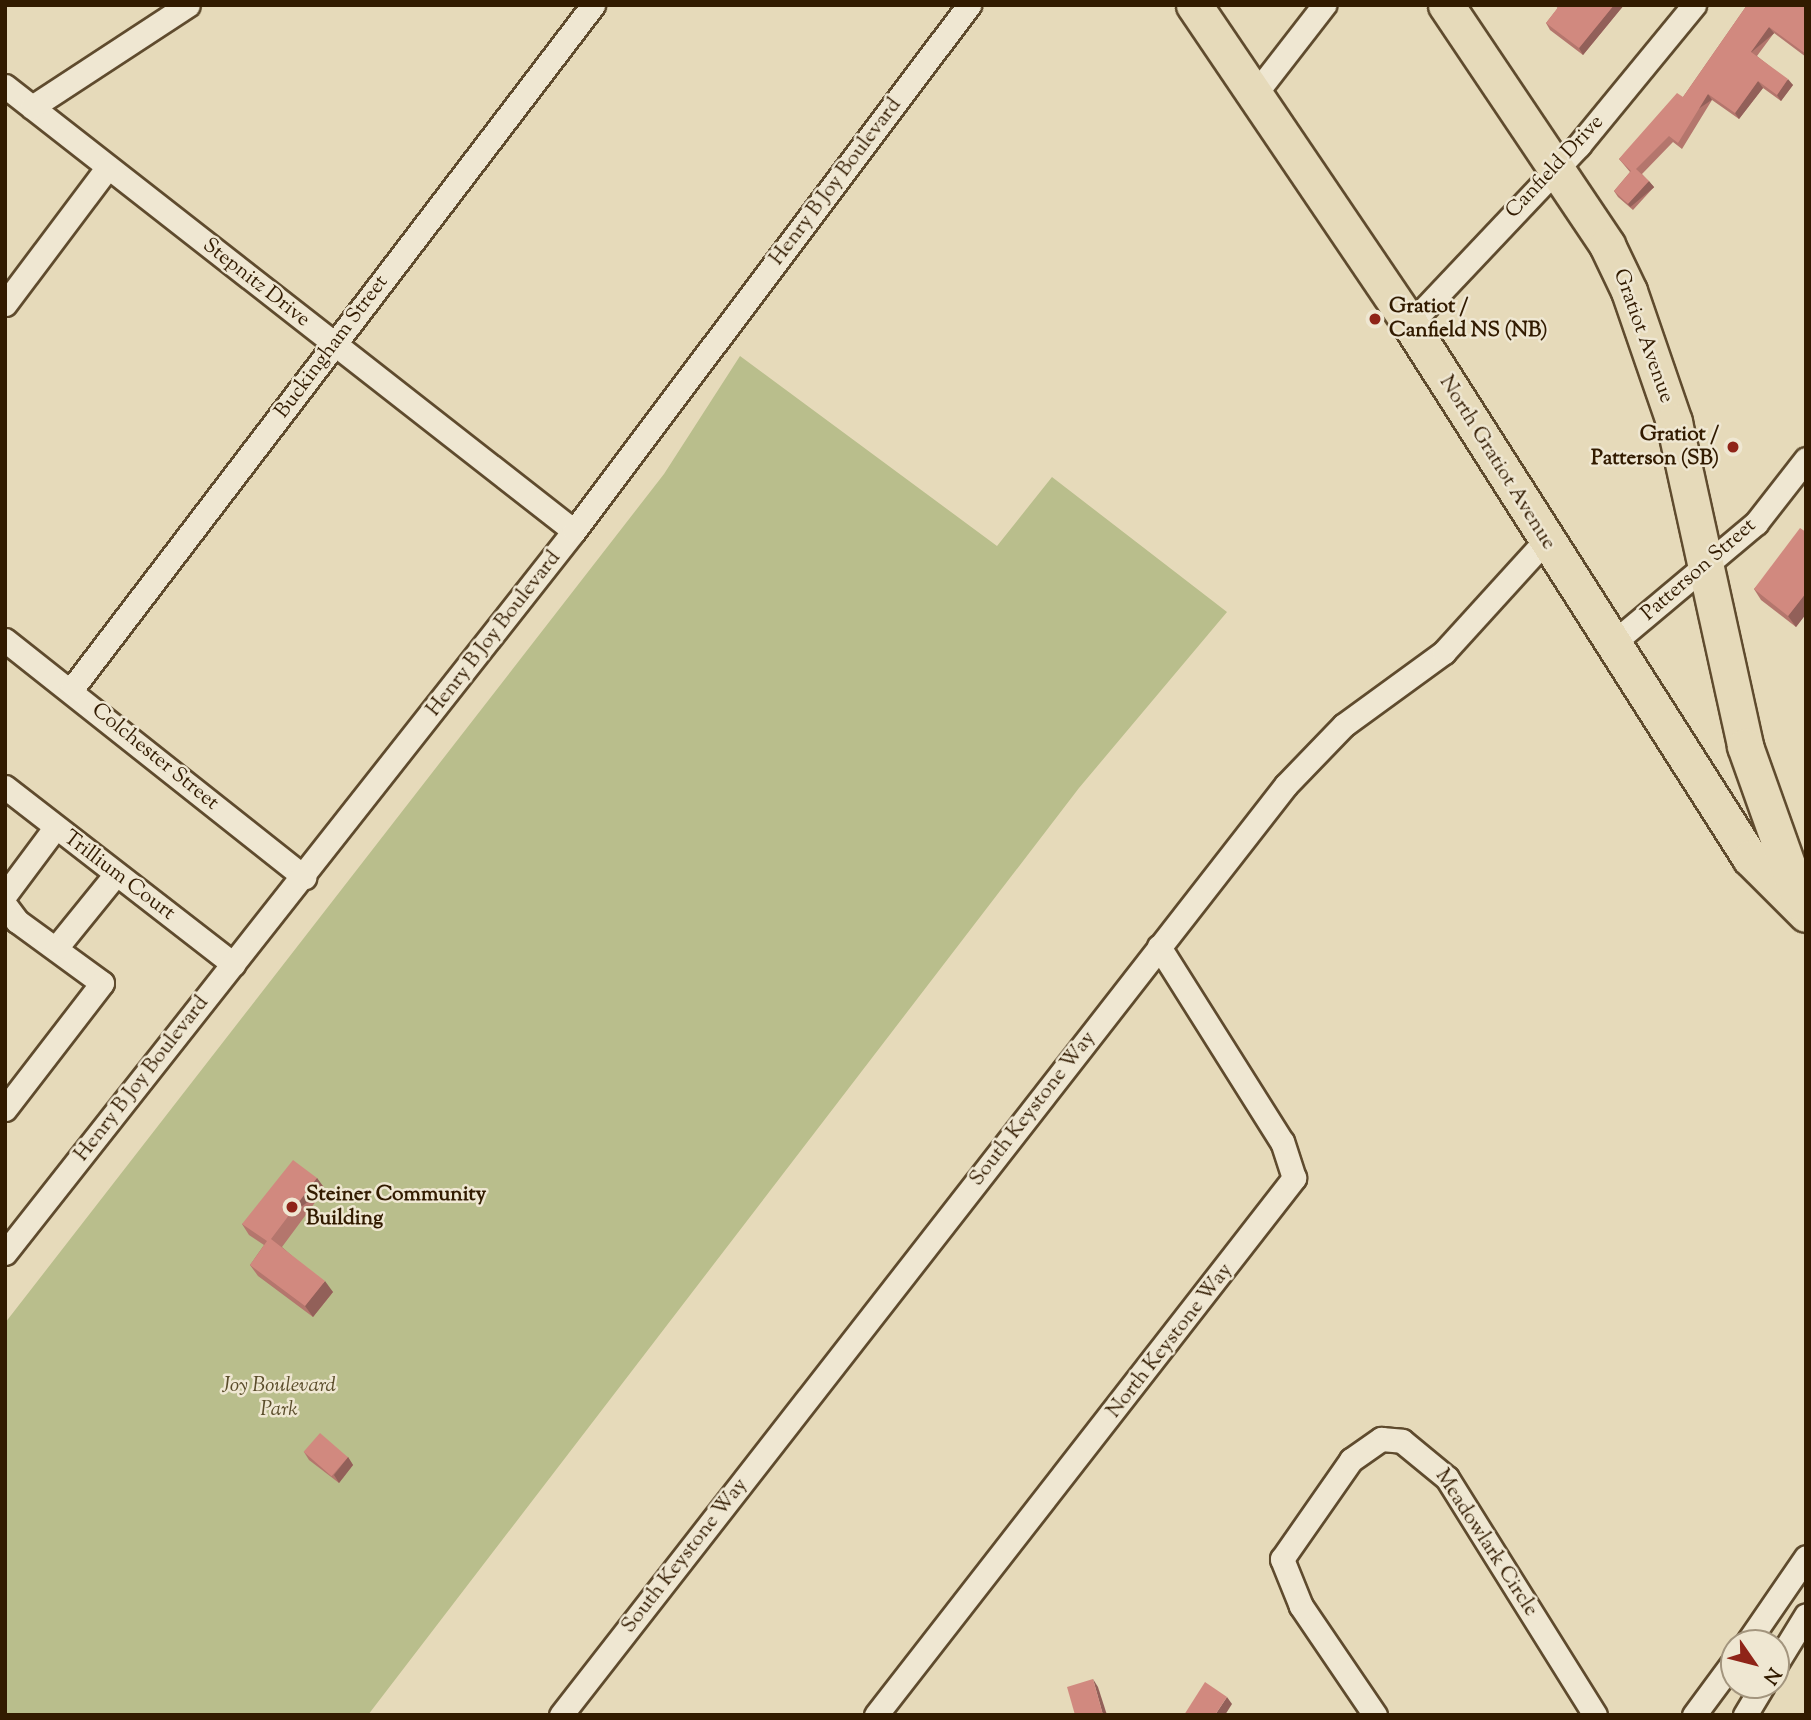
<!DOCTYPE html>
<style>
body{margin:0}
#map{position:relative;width:1811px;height:1720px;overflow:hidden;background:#e6daba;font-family:"Sorts Mill Goudy",serif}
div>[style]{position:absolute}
.green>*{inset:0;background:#b9be8c}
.roads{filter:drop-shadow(2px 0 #5f4b2e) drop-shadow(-2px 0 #5f4b2e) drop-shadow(0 2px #5f4b2e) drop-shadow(0 -2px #5f4b2e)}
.minor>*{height:23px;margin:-11.5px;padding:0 11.5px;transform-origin:11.5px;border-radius:11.5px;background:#efe7d2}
.primary>*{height:35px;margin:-17.5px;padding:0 17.5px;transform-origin:17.5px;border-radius:17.5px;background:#e6daba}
.wall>*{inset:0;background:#b4766d}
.shaded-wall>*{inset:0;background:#926059;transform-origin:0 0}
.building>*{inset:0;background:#d1897f;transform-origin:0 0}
.dots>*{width:19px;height:19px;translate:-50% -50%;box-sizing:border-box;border:4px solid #efe7d2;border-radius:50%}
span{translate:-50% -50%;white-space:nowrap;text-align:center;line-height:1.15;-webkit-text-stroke:5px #efe7d2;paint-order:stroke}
.street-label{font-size:21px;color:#321b00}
.poi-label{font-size:21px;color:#321b00;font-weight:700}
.left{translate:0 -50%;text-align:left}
.right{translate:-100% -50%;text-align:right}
.park-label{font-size:21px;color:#5a4c2a;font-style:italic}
.frame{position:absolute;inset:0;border:7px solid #321b00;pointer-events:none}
.north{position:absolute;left:1720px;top:1629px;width:70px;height:70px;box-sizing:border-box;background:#efe7d2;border:2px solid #a3957e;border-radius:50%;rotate:125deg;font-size:19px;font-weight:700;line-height:28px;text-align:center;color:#321b00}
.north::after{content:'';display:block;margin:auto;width:24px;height:32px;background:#8f2418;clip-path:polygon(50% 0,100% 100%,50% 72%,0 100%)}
</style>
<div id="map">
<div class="green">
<i style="clip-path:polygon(740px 356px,997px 546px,1052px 477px,1227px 612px,1079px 788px,368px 1715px,5px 1715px,5px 1323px,664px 474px)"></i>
</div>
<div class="roads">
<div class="minor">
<i style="left:5px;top:86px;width:722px;rotate:38.03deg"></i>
<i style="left:1255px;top:94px;width:113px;rotate:-52.2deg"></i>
<i style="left:32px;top:107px;width:186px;rotate:-33.2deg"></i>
<i style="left:5px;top:304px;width:171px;rotate:-53.1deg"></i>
<i style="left:1410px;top:324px;width:246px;rotate:-46.6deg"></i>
<i style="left:1579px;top:145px;width:181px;rotate:-50.6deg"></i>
<i style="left:5px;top:640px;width:382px;rotate:38.4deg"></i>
<i style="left:1613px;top:643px;width:187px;rotate:-40deg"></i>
<i style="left:1756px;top:523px;width:81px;rotate:-52deg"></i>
<i style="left:71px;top:690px;width:861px;rotate:-52.69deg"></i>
<i style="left:5px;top:787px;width:289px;rotate:37.8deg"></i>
<i style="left:5px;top:895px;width:84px;rotate:-53.3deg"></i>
<i style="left:5px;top:905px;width:20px;rotate:53deg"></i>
<i style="left:17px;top:921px;width:105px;rotate:36.1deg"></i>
<i style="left:102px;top:983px;width:159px;rotate:127.6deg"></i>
<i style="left:56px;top:948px;width:95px;rotate:-51deg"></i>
<i style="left:5px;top:1253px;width:919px;rotate:-51.76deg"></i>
<i style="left:574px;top:531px;width:658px;rotate:-53.1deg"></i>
<i style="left:1747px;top:1643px;width:104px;rotate:-55.5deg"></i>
<i style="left:1776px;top:1664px;width:57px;rotate:-58.5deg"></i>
<i style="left:561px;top:1715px;width:1179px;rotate:-52.06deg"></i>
<i style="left:1286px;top:785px;width:83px;rotate:-46deg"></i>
<i style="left:1344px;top:725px;width:124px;rotate:-36.1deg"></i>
<i style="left:1444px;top:652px;width:150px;rotate:-47.7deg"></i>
<i style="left:876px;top:1715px;width:681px;rotate:-52.1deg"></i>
<i style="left:1294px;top:1178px;width:38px;rotate:-108deg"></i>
<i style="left:1282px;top:1142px;width:231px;rotate:-122.2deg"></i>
<i style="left:1375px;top:1715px;width:132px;rotate:-124.2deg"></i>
<i style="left:1301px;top:1606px;width:51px;rotate:-112deg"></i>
<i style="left:1282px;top:1559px;width:121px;rotate:-55.1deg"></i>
<i style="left:1351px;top:1460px;width:37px;rotate:-35deg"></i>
<i style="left:1381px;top:1439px;width:21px;rotate:5deg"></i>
<i style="left:1402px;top:1441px;width:58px;rotate:39.4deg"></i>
<i style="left:1447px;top:1478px;width:279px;rotate:58deg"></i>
<i style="left:1694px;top:1715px;width:67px;rotate:-53.5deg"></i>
<i style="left:1745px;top:1715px;width:35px;rotate:-59deg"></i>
</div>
<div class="primary">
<i style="left:1194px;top:5px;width:385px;rotate:55.9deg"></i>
<i style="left:1410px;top:324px;width:633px;rotate:57.51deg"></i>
<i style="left:1750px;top:858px;width:79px;rotate:45deg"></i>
<i style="left:1446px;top:5px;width:289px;rotate:56.1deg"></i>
<i style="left:1607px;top:245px;width:51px;rotate:64.4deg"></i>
<i style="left:1629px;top:291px;width:139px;rotate:71deg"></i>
<i style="left:1674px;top:422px;width:332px;rotate:77.6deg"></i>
<i style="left:1745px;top:746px;width:167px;rotate:70.4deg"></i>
</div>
</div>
<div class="wall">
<i style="clip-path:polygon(1554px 5px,1624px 5px,1583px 55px,1550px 30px,1546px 23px,1558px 8px)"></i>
<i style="clip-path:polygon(1747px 5px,1806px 5px,1806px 57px,1774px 33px,1757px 56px,1793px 85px,1781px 101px,1763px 88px,1739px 119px,1712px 100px,1682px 149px,1673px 142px,1642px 174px,1654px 187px,1633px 210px,1618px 197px,1614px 191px,1630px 172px,1619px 159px,1683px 97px)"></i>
<i style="clip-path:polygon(1806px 532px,1806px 614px,1796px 627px,1761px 600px,1754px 589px)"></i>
<i style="clip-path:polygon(317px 1178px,325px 1189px,282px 1247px,333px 1292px,313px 1317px,258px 1276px,250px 1265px,264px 1245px,249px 1235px,242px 1224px)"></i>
<i style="clip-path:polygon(304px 1452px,348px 1457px,353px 1465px,339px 1483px,309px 1460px)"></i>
</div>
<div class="shaded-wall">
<i style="clip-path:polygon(1614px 5px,1624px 5px,1583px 55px,1579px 48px)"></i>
<i style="left:1769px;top:27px;width:8px;height:31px;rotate:50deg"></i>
<i style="clip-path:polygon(1788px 79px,1793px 85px,1781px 101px,1777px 95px)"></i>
<i style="clip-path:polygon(1758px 81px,1763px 88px,1739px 119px,1735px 113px)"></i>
<i style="left:1708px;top:94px;width:7px;height:57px;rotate:56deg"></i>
<i style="left:1649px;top:181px;width:8px;height:31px;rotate:50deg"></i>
<i style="clip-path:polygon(1806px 593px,1806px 614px,1796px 627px,1788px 616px)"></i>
<i style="left:317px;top:1178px;width:14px;height:76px;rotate:54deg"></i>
<i style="clip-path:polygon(325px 1281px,333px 1292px,313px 1317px,305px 1306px)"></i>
<i style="clip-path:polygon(348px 1457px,353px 1465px,339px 1483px,334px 1475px)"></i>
<i style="clip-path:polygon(1093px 1679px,1098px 1687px,1107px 1715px,1103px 1715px)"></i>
<i style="clip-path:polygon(1227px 1697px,1232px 1704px,1225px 1715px,1215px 1715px)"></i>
</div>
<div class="building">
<i style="clip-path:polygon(1558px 5px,1614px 5px,1579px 48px,1546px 23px,1559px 6px)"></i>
<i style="clip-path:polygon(1747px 5px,1806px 5px,1806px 54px,1769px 27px,1751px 52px,1788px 79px,1777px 95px,1758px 81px,1735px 113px,1708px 94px,1678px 143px,1669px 136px,1636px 169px,1649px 181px,1628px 204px,1614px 191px,1631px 171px,1619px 159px,1624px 153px,1677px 93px,1683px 97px)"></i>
<i style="clip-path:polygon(1800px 528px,1806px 532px,1806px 593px,1788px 616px,1754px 589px)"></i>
<i style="clip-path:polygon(293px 1160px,317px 1178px,271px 1239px,325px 1281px,305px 1306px,250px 1265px,267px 1241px,242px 1224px)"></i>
<i style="left:320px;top:1433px;width:37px;height:25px;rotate:41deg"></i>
<i style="clip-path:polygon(1093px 1679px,1103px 1715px,1075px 1715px,1067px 1687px)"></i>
<i style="clip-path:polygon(1205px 1682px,1227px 1697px,1215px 1715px,1184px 1715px)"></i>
</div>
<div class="dots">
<i style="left:1375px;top:319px;background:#8f2418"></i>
<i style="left:1733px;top:447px;background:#8f2418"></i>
<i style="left:292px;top:1207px;background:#8f2418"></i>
</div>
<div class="street-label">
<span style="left:1555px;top:167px;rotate:-47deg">Canfield Drive</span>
<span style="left:836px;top:182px;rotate:-53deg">Henry B Joy Boulevard</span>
<span style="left:256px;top:283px;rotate:38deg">Stepnitz Drive</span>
<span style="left:1643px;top:336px;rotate:70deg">Gratiot Avenue</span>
<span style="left:332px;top:347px;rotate:-53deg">Buckingham Street</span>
<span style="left:1497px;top:463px;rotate:58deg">North Gratiot Avenue</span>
<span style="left:1699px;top:570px;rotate:-41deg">Patterson Street</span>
<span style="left:494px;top:634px;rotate:-52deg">Henry B Joy Boulevard</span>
<span style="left:155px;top:757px;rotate:39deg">Colchester Street</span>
<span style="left:119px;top:876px;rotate:37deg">Trillium Court</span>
<span style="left:142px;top:1079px;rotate:-52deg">Henry B Joy Boulevard</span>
<span style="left:1033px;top:1109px;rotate:-52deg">South Keystone Way</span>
<span style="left:1170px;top:1341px;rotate:-52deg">North Keystone Way</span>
<span style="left:1486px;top:1543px;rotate:57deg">Meadowlark Circle</span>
<span style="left:685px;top:1556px;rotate:-52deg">South Keystone Way</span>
</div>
<div class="poi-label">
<span class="left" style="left:1389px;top:319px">Gratiot /<br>Canfield NS (NB)</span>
<span class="right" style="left:1719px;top:447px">Gratiot /<br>Patterson (SB)</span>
<span class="left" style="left:306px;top:1207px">Steiner Community<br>Building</span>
</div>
<div class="park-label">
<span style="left:279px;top:1398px">Joy Boulevard<br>Park</span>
</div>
<div class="frame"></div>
<div class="north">N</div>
</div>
